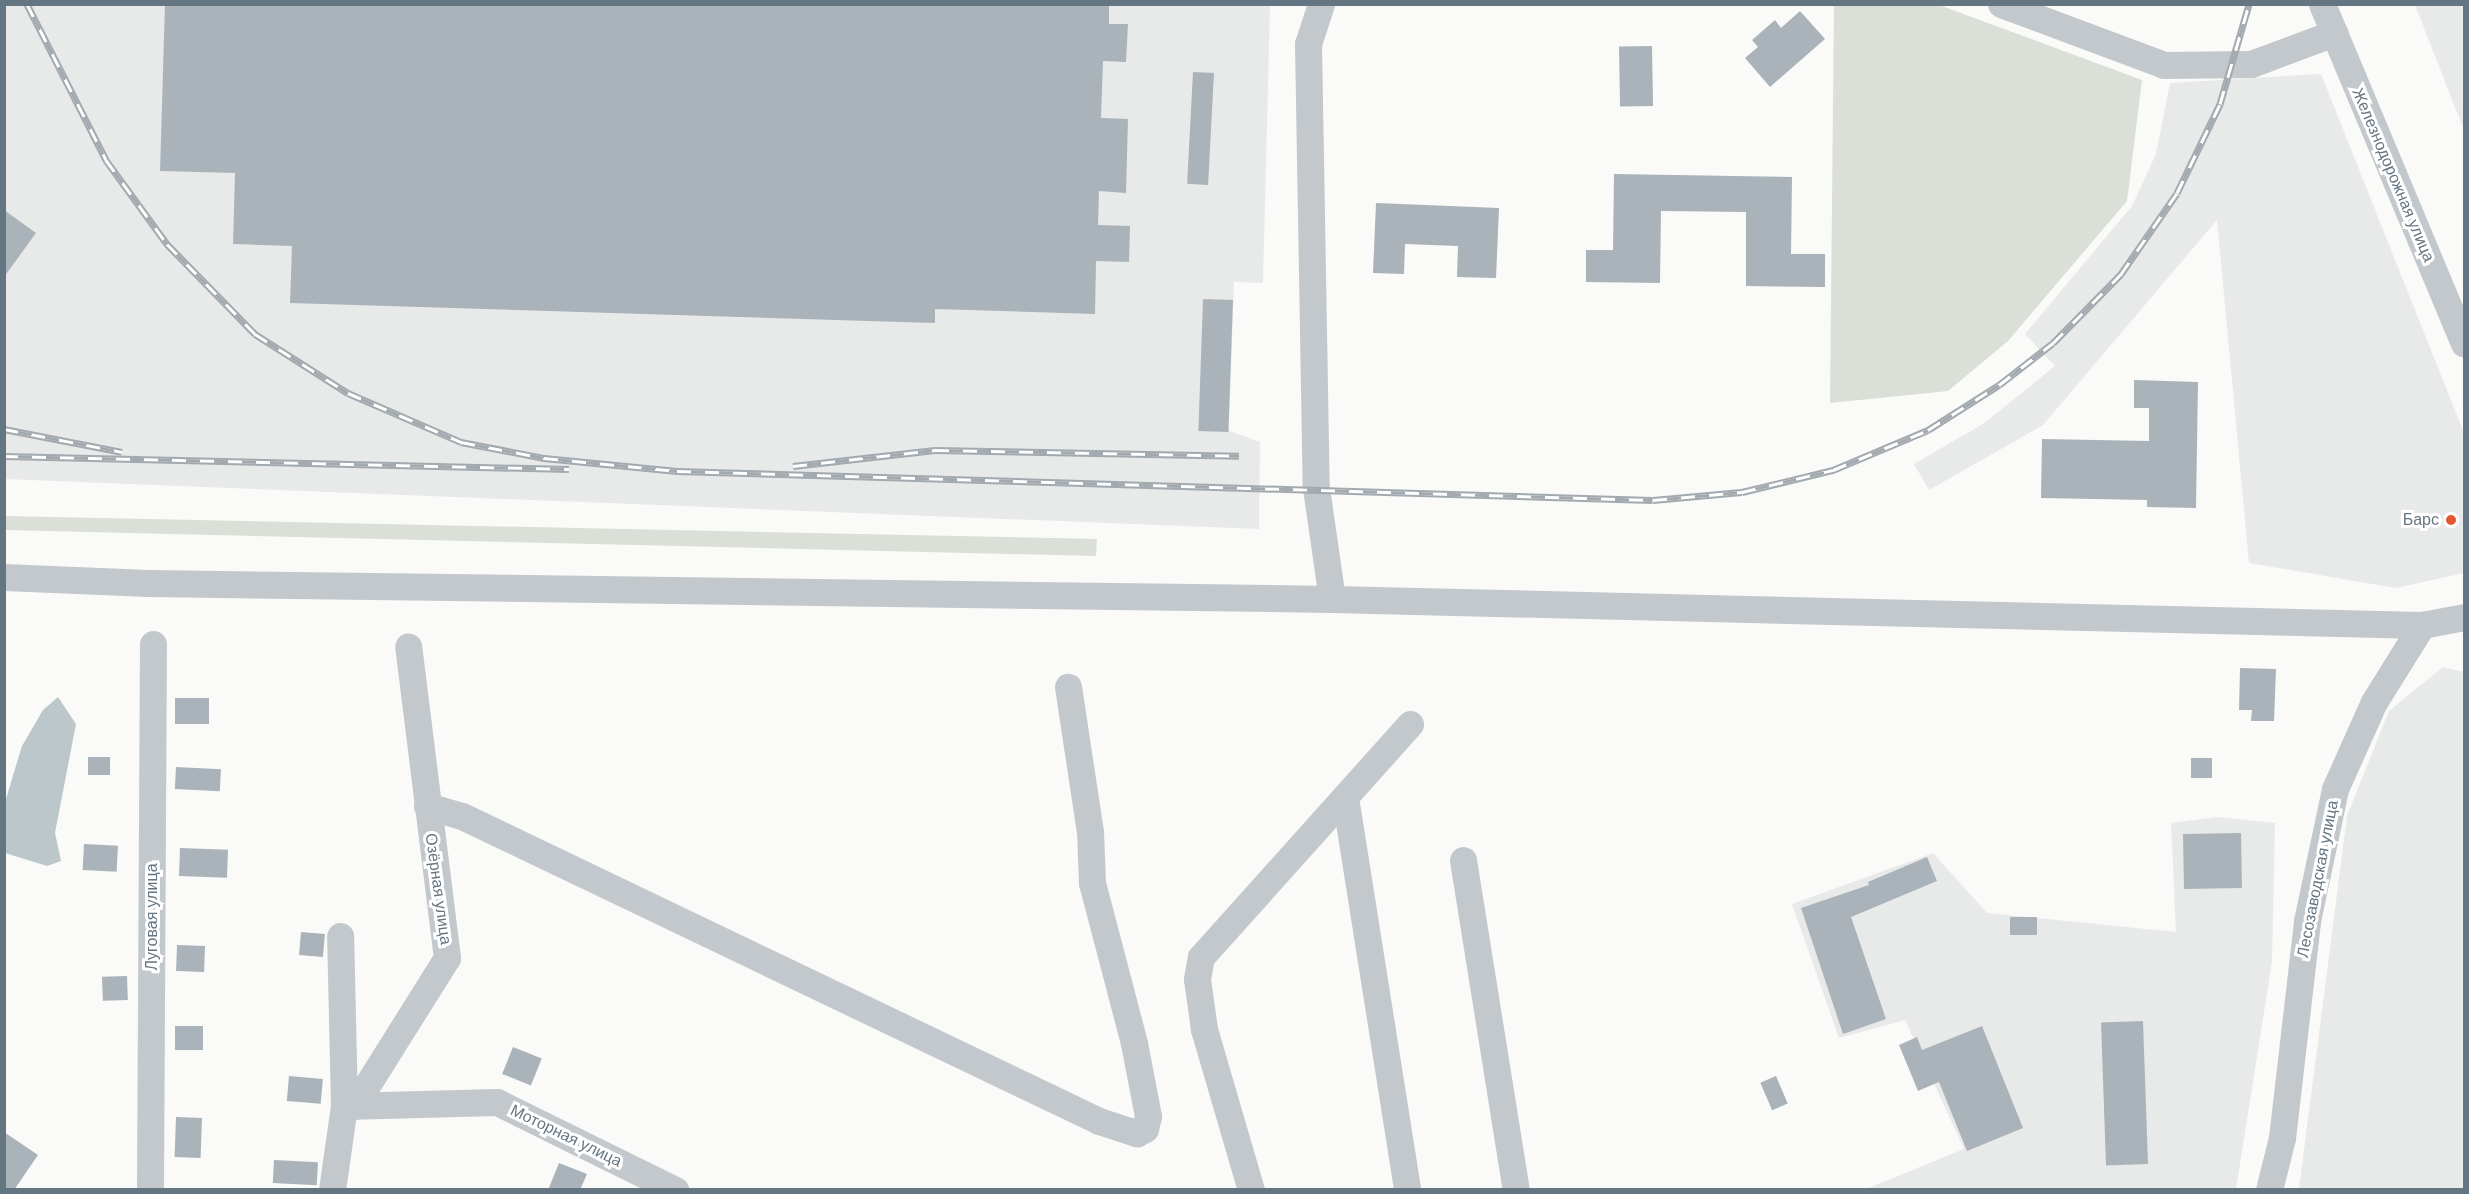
<!DOCTYPE html>
<meta charset="utf-8">
<style>
body{margin:0}
#map{position:relative;width:2469px;height:1194px;overflow:hidden;background:#fafaf8;font-family:"DM Sans",sans-serif}
div>[style]{position:absolute}
.built>*{inset:0;background:#e8e9e9}
.green>*{inset:0;background:#dadfd7}
.water>*{inset:0;background:#bbc7cb}
.building>*{inset:0;background:#aab3b9;transform-origin:0 0}
.minor>*{height:27px;margin:-13.5px;padding:0 13.5px;transform-origin:13.5px;border-radius:13.5px;background:#c3c8cc}
.rail>*{height:7px;margin-top:-3.5px;transform-origin:0;background:repeating-linear-gradient(90deg,#fff 0 14px,#a2aab0 0 28px);box-sizing:border-box;border-block:2px solid #a2aab0}
.dots>*{width:16px;height:16px;translate:-50% -50%;box-sizing:border-box;border:3px solid #fff;border-radius:50%}
span{translate:-50% -50%;white-space:nowrap;text-align:center;line-height:1.15;-webkit-text-stroke:6px #fff;paint-order:stroke}
.street-label{font-size:16px;color:#657683}
.poi-label{font-size:16px;color:#657683}
.right{translate:-100% -50%;text-align:right}
.frame{position:absolute;inset:0;border:6px solid #657683;pointer-events:none}
</style>
<div id="map">
<div class="built">
<i style="clip-path:polygon(5px 5px,1270px 5px,1263px 283px,1234px 282px,1229px 431px,1260px 442px,1259px 529px,5px 479px)"></i>
<i style="clip-path:polygon(2415px 5px,2464px 5px,2464px 130px)"></i>
<i style="clip-path:polygon(2321px 74px,2464px 433px,2464px 573px,2396px 588px,2249px 563px,2217px 220px,2043px 425px,1929px 490px,1914px 464px,1983px 424px,2055px 366px,2025px 334px,2132px 206px,2156px 154px,2170px 83px)"></i>
<i style="clip-path:polygon(2443px 667px,2464px 672px,2464px 1189px,2299px 1189px,2347px 816px,2389px 711px)"></i>
<i style="clip-path:polygon(2218px 817px,2275px 823px,2272px 962px,2236px 1189px,1866px 1189px,1964px 1149px,1905px 1020px,1839px 1038px,1792px 904px,1933px 853px,1987px 913px,2176px 932px,2171px 823px)"></i>
</div>
<div class="green">
<i style="clip-path:polygon(1834px 5px,1939px 5px,2142px 80px,2127px 201px,2008px 341px,1948px 391px,1830px 403px)"></i>
<i style="clip-path:polygon(5px 516px,1097px 539px,1096px 556px,5px 530px)"></i>
</div>
<div class="water">
<i style="clip-path:polygon(58px 697px,76px 724px,55px 833px,61px 861px,47px 866px,5px 853px,5px 802px,22px 746px,43px 710px)"></i>
</div>
<div class="building">
<i style="clip-path:polygon(165px 4px,1109px 4px,1109px 24px,1128px 24px,1126px 62px,1103px 61px,1101px 118px,1128px 119px,1126px 193px,1099px 191px,1098px 225px,1130px 226px,1129px 262px,1096px 261px,1095px 314px,935px 309px,935px 323px,290px 303px,292px 246px,233px 244px,235px 173px,160px 171px)"></i>
<i style="clip-path:polygon(1800px 11px,1825px 39px,1770px 87px,1745px 58px,1758px 47px,1752px 40px,1775px 20px,1781px 28px)"></i>
<i style="left:1652px;top:46px;width:60px;height:33px;rotate:89deg"></i>
<i style="left:1193px;top:72px;width:21px;height:112px;rotate:3deg"></i>
<i style="clip-path:polygon(1614px 174px,1792px 177px,1791px 254px,1825px 254px,1825px 287px,1746px 286px,1746px 212px,1661px 211px,1660px 283px,1586px 282px,1586px 250px,1613px 250px)"></i>
<i style="clip-path:polygon(1376px 203px,1499px 208px,1496px 278px,1457px 277px,1458px 246px,1405px 244px,1404px 274px,1373px 273px)"></i>
<i style="clip-path:polygon(4px 210px,36px 233px,4px 277px)"></i>
<i style="left:1203px;top:299px;width:30px;height:132px;rotate:2deg"></i>
<i style="clip-path:polygon(2134px 380px,2198px 382px,2196px 508px,2147px 507px,2147px 500px,2041px 498px,2042px 439px,2149px 441px,2149px 408px,2134px 408px)"></i>
<i style="clip-path:polygon(2240px 668px,2276px 669px,2274px 721px,2251px 721px,2252px 710px,2239px 710px)"></i>
<i style="left:209px;top:698px;width:26px;height:34px;rotate:90deg"></i>
<i style="left:88px;top:757px;width:22px;height:18px"></i>
<i style="left:2191px;top:758px;width:21px;height:20px"></i>
<i style="left:176px;top:767px;width:45px;height:22px;rotate:3deg"></i>
<i style="left:2241px;top:833px;width:55px;height:58px;rotate:89deg"></i>
<i style="left:84px;top:844px;width:34px;height:26px;rotate:3deg"></i>
<i style="left:180px;top:848px;width:48px;height:28px;rotate:2deg"></i>
<i style="clip-path:polygon(1927px 857px,1937px 881px,1851px 917px,1886px 1019px,1843px 1034px,1801px 908px,1869px 885px,1868px 882px)"></i>
<i style="left:2010px;top:917px;width:27px;height:18px"></i>
<i style="left:301px;top:932px;width:24px;height:23px;rotate:5deg"></i>
<i style="left:177px;top:945px;width:28px;height:26px;rotate:2deg"></i>
<i style="left:127px;top:976px;width:24px;height:25px;rotate:88deg"></i>
<i style="left:2143px;top:1021px;width:143px;height:42px;rotate:88deg"></i>
<i style="left:175px;top:1026px;width:28px;height:24px"></i>
<i style="clip-path:polygon(1982px 1026px,2023px 1128px,1967px 1151px,1939px 1082px,1918px 1091px,1899px 1045px,1917px 1037px,1922px 1050px)"></i>
<i style="left:513px;top:1047px;width:31px;height:29px;rotate:22deg"></i>
<i style="left:289px;top:1076px;width:34px;height:25px;rotate:5deg"></i>
<i style="left:1776px;top:1076px;width:30px;height:17px;rotate:67deg"></i>
<i style="left:176px;top:1117px;width:26px;height:40px;rotate:2deg"></i>
<i style="clip-path:polygon(4px 1132px,38px 1155px,14px 1190px,4px 1190px)"></i>
<i style="left:274px;top:1160px;width:44px;height:23px;rotate:3deg"></i>
<i style="clip-path:polygon(559px 1163px,587px 1174px,580px 1190px,548px 1190px)"></i>
</div>
<div class="minor">
<i style="left:1321px;top:4px;width:42px;rotate:108deg"></i>
<i style="left:1308px;top:44px;width:444px;rotate:89deg"></i>
<i style="left:1316px;top:488px;width:112px;rotate:81.8deg"></i>
<i style="left:2001px;top:4px;width:174px;rotate:20.5deg"></i>
<i style="left:2164px;top:65px;width:87px;rotate:-0.7deg"></i>
<i style="left:2251px;top:64px;width:89px;rotate:-20.5deg"></i>
<i style="left:2322px;top:4px;width:368px;rotate:67.3deg"></i>
<i style="left:4px;top:577px;width:144px;rotate:2.4deg"></i>
<i style="left:148px;top:583px;width:1184px;rotate:0.77deg"></i>
<i style="left:1332px;top:599px;width:1090px;rotate:1.37deg"></i>
<i style="left:2422px;top:625px;width:43px;rotate:-10.8deg"></i>
<i style="left:1345px;top:797px;width:398px;rotate:81deg"></i>
<i style="left:427px;top:806px;width:36px;rotate:16deg"></i>
<i style="left:462px;top:816px;width:706px;rotate:25.59deg"></i>
<i style="left:1099px;top:1121px;width:40px;rotate:18deg"></i>
<i style="left:1137px;top:1133px;width:9px;rotate:-27deg"></i>
<i style="left:1145px;top:1129px;width:13px;rotate:-77deg"></i>
<i style="left:1148px;top:1116px;width:74px;rotate:-100.9deg"></i>
<i style="left:1134px;top:1043px;width:165px;rotate:-104.7deg"></i>
<i style="left:1092px;top:883px;width:51px;rotate:-92.2deg"></i>
<i style="left:1090px;top:832px;width:147px;rotate:-98.6deg"></i>
<i style="left:1463px;top:860px;width:334px;rotate:80.9deg"></i>
<i style="left:344px;top:1106px;width:153px;rotate:-1.5deg"></i>
<i style="left:497px;top:1102px;width:199px;rotate:26.3deg"></i>
<i style="left:354px;top:1106px;width:175px;rotate:-57.9deg"></i>
<i style="left:447px;top:958px;width:314px;rotate:-97.1deg"></i>
<i style="left:150px;top:1190px;width:546px;rotate:-89.69deg"></i>
<i style="left:332px;top:1190px;width:85px;rotate:-81.9deg"></i>
<i style="left:344px;top:1106px;width:170px;rotate:-91.3deg"></i>
<i style="left:1251px;top:1190px;width:168px;rotate:-106.3deg"></i>
<i style="left:1204px;top:1029px;width:50px;rotate:-98deg"></i>
<i style="left:1197px;top:979px;width:22px;rotate:-80deg"></i>
<i style="left:1201px;top:957px;width:313px;rotate:-48.1deg"></i>
<i style="left:2269px;top:1190px;width:54px;rotate:-76deg"></i>
<i style="left:2282px;top:1138px;width:218px;rotate:-83.4deg"></i>
<i style="left:2307px;top:921px;width:135px;rotate:-78deg"></i>
<i style="left:2335px;top:789px;width:95px;rotate:-65.9deg"></i>
<i style="left:2374px;top:702px;width:91px;rotate:-58.1deg"></i>
</div>
<div class="rail">
<i style="left:27px;top:4px;width:175px;rotate:63.1deg"></i>
<i style="left:106px;top:160px;width:104px;rotate:54deg"></i>
<i style="left:167px;top:244px;width:126px;rotate:45.6deg"></i>
<i style="left:255px;top:334px;width:110px;rotate:32.4deg"></i>
<i style="left:348px;top:393px;width:123px;rotate:23.4deg"></i>
<i style="left:461px;top:442px;width:85px;rotate:10.9deg"></i>
<i style="left:544px;top:458px;width:134px;rotate:5.6deg"></i>
<i style="left:677px;top:471px;width:976px;rotate:1.7deg"></i>
<i style="left:1653px;top:500px;width:89px;rotate:-5.1deg"></i>
<i style="left:1742px;top:492px;width:94px;rotate:-13.6deg"></i>
<i style="left:1833px;top:470px;width:103px;rotate:-22.8deg"></i>
<i style="left:1928px;top:430px;width:84px;rotate:-32.4deg"></i>
<i style="left:1999px;top:385px;width:68px;rotate:-37.9deg"></i>
<i style="left:2053px;top:343px;width:97px;rotate:-45.4deg"></i>
<i style="left:2121px;top:274px;width:98px;rotate:-55.3deg"></i>
<i style="left:2177px;top:193px;width:99px;rotate:-64.2deg"></i>
<i style="left:2220px;top:104px;width:104px;rotate:-73.8deg"></i>
<i style="left:4px;top:429px;width:120px;rotate:11deg"></i>
<i style="left:4px;top:456px;width:565px;rotate:1.32deg"></i>
<i style="left:793px;top:466px;width:143px;rotate:-6.4deg"></i>
<i style="left:935px;top:450px;width:304px;rotate:1.1deg"></i>
</div>
<div class="dots">
<i style="left:2451px;top:520px;background:#e4572e"></i>
</div>
<div class="street-label">
<span style="left:2393px;top:175px;rotate:67deg">Железнодорожная улица</span>
<span style="left:2318px;top:879px;rotate:-79deg">Лесозаводская улица</span>
<span style="left:438px;top:889px;rotate:82deg">Озёрная улица</span>
<span style="left:152px;top:917px;rotate:-90deg">Луговая улица</span>
<span style="left:566px;top:1136px;rotate:26deg">Моторная улица</span>
</div>
<div class="poi-label">
<span class="right" style="left:2439px;top:520px">Барс</span>
</div>
<div class="frame"></div>
</div>
